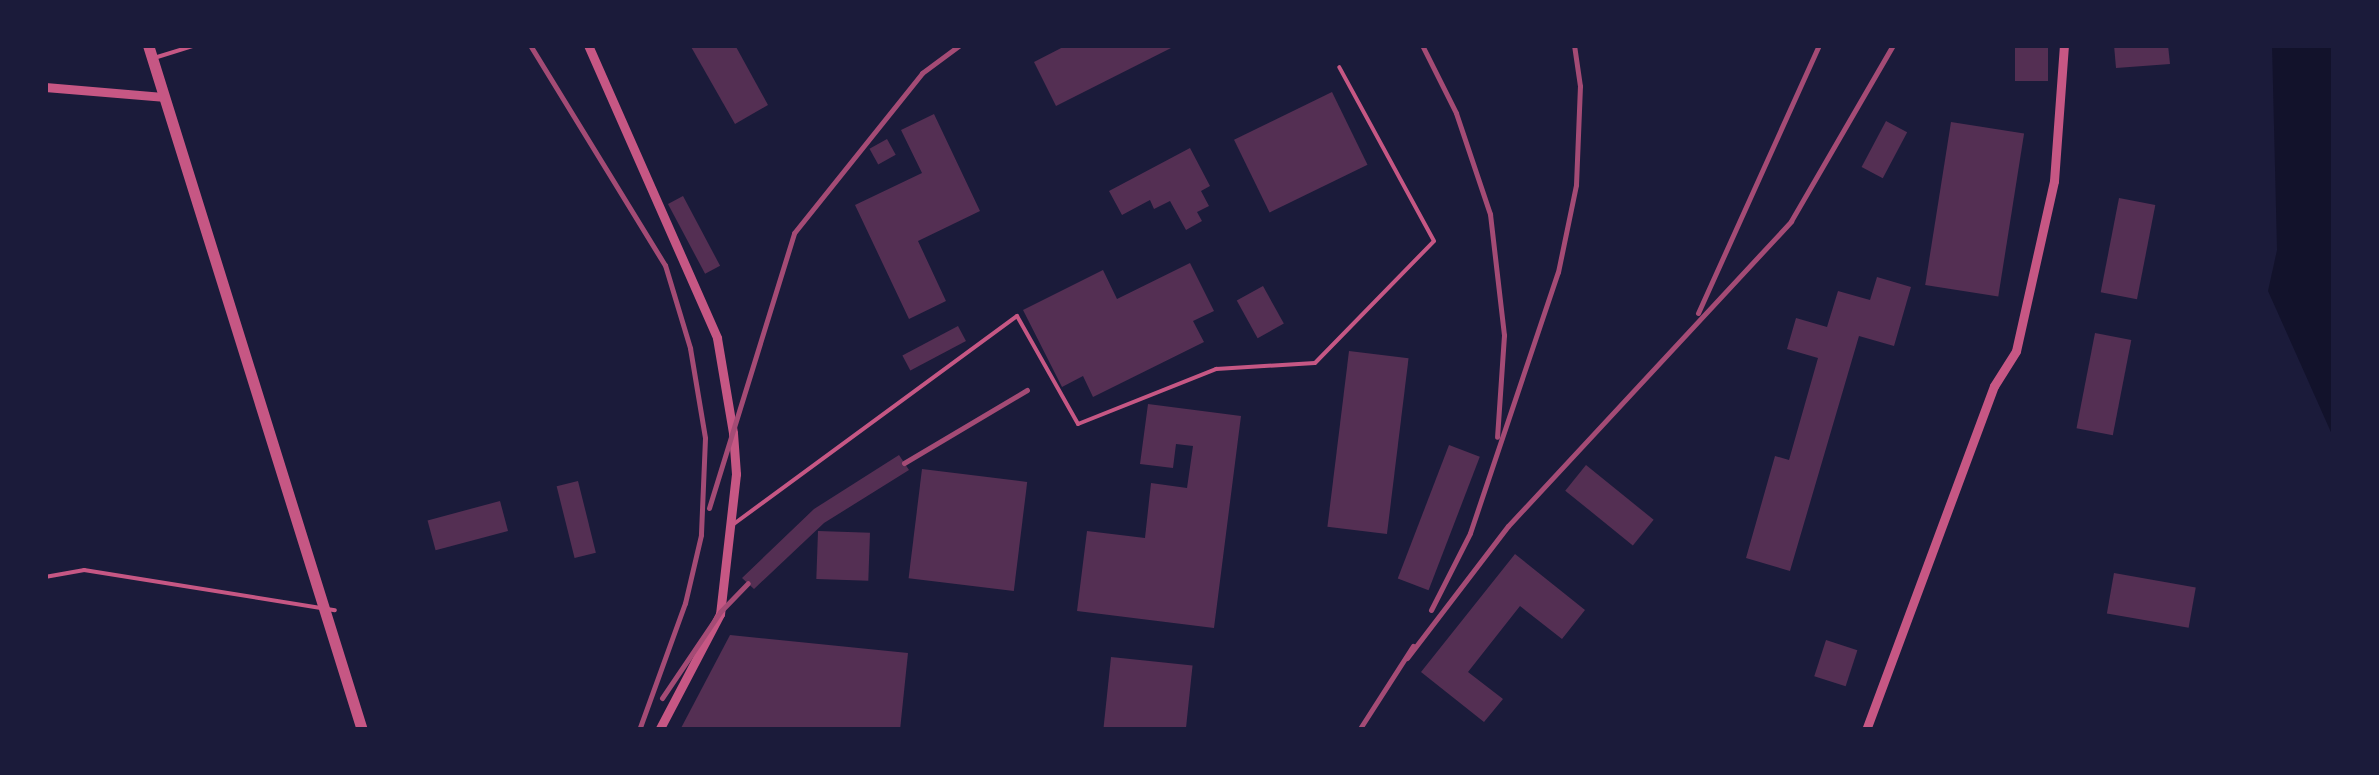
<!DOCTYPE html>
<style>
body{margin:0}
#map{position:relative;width:2379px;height:775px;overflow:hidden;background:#1b1b3a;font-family:"PT Sans Narrow",sans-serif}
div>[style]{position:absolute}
.water>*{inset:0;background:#12122b}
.building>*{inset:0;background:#542f53;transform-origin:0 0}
.service>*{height:4px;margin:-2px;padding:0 2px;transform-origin:2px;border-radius:2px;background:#c65784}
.minor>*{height:9px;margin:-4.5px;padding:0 4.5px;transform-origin:4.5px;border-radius:4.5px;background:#c65784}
.tertiary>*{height:11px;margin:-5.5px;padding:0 5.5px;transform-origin:5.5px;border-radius:5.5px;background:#c65784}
.rail>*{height:5px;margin:-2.5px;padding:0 2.5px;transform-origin:2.5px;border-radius:2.5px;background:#a44b75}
span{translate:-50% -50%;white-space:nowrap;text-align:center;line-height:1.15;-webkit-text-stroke:9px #1b1b3a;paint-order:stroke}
.frame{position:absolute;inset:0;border:48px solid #1b1b3a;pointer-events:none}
</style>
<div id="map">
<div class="water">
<i style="clip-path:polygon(2272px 45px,2334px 45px,2334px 439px,2268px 291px,2277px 250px)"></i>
</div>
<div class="building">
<i style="clip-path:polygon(690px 45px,735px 45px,768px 105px,735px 124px)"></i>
<i style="clip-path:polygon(1067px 45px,1177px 45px,1056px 106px,1034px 62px)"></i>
<i style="left:2015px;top:45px;width:33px;height:36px"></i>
<i style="clip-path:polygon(2114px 45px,2168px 45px,2170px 64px,2116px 68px)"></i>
<i style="left:1332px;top:92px;width:81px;height:109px;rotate:64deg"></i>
<i style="clip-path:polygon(934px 114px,980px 211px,918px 241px,946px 301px,909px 319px,855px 205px,922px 173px,901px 130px)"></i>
<i style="left:1886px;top:121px;width:24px;height:52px;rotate:28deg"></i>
<i style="left:1951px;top:122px;width:74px;height:165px;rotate:9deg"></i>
<i style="left:887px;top:139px;width:18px;height:20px;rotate:61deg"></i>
<i style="clip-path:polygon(1190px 148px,1210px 186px,1201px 191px,1209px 206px,1197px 212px,1202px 221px,1186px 230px,1170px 201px,1154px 209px,1150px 200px,1122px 215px,1109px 191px)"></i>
<i style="left:683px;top:196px;width:79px;height:17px;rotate:62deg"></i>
<i style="left:2119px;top:198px;width:37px;height:96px;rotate:11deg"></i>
<i style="clip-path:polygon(1190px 263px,1214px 311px,1193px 321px,1204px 342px,1093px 397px,1083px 376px,1062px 387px,1023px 310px,1103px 270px,1117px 299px)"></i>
<i style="clip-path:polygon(1877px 277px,1911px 287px,1894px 346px,1859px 336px,1790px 571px,1746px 558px,1775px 456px,1789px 460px,1818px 358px,1787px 349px,1796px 318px,1827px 327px,1838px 291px,1870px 300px)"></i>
<i style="left:1263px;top:286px;width:43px;height:30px;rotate:61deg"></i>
<i style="left:958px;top:326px;width:17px;height:63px;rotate:62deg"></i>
<i style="left:2095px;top:333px;width:37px;height:97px;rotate:11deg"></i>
<i style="left:1349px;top:351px;width:60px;height:177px;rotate:7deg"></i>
<i style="clip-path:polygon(1148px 404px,1241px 416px,1214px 628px,1077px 611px,1087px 531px,1145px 538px,1151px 483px,1187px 488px,1193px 446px,1176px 444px,1173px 468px,1140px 464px)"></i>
<i style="left:1449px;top:445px;width:33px;height:143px;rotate:21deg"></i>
<i style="clip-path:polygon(899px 455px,909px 470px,824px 523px,754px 589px,742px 578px,814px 509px)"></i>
<i style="left:1586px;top:465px;width:87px;height:33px;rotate:39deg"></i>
<i style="left:922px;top:469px;width:106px;height:110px;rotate:7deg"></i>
<i style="left:578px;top:481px;width:74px;height:22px;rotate:76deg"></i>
<i style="left:500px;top:501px;width:31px;height:75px;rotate:75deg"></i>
<i style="left:818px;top:531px;width:52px;height:48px;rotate:2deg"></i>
<i style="clip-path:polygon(1515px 554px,1585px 610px,1562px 639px,1520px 606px,1468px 672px,1503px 699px,1484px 722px,1421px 672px)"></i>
<i style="left:2114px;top:573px;width:83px;height:41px;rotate:10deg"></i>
<i style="clip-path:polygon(730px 635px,908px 653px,900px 730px,680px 730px)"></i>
<i style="left:1826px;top:640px;width:33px;height:38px;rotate:18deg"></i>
<i style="left:1111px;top:657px;width:82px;height:73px;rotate:6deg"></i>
</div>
<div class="service">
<i style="left:154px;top:58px;width:41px;rotate:-17.1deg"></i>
<i style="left:731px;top:526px;width:355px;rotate:-36.3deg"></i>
<i style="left:1017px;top:316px;width:124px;rotate:60.5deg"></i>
<i style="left:1078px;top:424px;width:149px;rotate:-21.7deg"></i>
<i style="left:1216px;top:369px;width:99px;rotate:-3.5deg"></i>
<i style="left:1315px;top:363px;width:170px;rotate:-45.7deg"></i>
<i style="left:1434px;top:241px;width:198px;rotate:-118.6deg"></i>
<i style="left:45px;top:577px;width:40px;rotate:-10deg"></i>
<i style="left:84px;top:570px;width:254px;rotate:9.1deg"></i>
</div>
<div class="minor">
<i style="left:588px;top:45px;width:320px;rotate:66.2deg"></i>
<i style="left:717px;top:338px;width:96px;rotate:80.4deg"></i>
<i style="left:733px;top:433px;width:41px;rotate:85.8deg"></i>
<i style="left:736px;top:474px;width:141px;rotate:96.5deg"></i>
<i style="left:720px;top:614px;width:131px;rotate:117.7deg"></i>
<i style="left:45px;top:87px;width:118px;rotate:4.8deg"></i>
<i style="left:1866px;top:730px;width:367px;rotate:-69.6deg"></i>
<i style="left:1994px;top:386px;width:41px;rotate:-57.8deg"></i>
<i style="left:2016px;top:351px;width:174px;rotate:-77.4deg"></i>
<i style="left:2054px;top:181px;width:136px;rotate:-85.8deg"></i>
</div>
<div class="tertiary">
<i style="left:148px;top:45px;width:718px;rotate:72.65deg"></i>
</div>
<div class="rail">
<i style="left:530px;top:45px;width:258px;rotate:58.5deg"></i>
<i style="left:665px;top:265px;width:87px;rotate:73.2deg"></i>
<i style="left:690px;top:348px;width:91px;rotate:80.5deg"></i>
<i style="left:705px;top:438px;width:97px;rotate:92.4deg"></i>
<i style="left:701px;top:535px;width:70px;rotate:103.2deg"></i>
<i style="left:685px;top:603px;width:135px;rotate:109.9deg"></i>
<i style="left:1422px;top:45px;width:76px;rotate:63.4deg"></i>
<i style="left:1456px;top:113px;width:107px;rotate:71.4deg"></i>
<i style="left:1490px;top:214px;width:122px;rotate:83.4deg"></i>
<i style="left:1504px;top:335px;width:102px;rotate:93.9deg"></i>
<i style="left:1698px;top:313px;width:294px;rotate:-65.7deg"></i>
<i style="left:904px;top:463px;width:143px;rotate:-30.7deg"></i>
<i style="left:709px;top:508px;width:288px;rotate:-72.8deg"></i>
<i style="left:794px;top:233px;width:205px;rotate:-51.3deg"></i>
<i style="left:922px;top:73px;width:47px;rotate:-36.4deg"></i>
<i style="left:1431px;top:610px;width:86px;rotate:-63.1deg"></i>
<i style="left:1470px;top:533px;width:275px;rotate:-71.4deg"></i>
<i style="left:1558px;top:272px;width:89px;rotate:-78.3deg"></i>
<i style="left:1576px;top:185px;width:99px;rotate:-87.7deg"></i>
<i style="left:1580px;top:86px;width:41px;rotate:-98.3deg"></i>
<i style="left:1407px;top:658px;width:166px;rotate:-52.6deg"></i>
<i style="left:1508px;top:526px;width:416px;rotate:-47.1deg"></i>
<i style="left:1791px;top:221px;width:203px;rotate:-59.9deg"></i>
<i style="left:662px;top:698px;width:104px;rotate:-56deg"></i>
<i style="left:720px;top:612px;width:40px;rotate:-46deg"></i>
<i style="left:1359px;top:730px;width:100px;rotate:-57.3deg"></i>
</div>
<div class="frame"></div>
</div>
